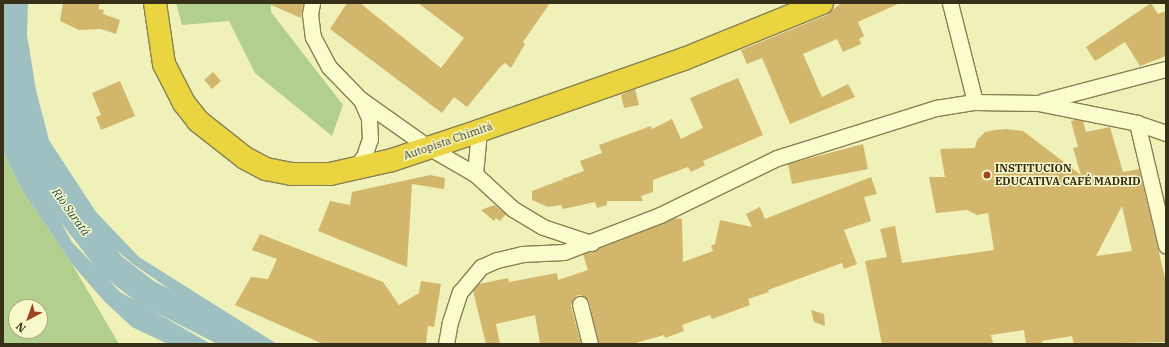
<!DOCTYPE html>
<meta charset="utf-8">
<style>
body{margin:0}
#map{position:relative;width:1169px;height:347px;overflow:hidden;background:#f0f1b9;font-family:"IBM Plex Serif",serif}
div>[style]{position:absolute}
.green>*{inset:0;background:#b3cf8d}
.water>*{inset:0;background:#9ec0c1}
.river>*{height:27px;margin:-13.5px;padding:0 13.5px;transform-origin:13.5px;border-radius:13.5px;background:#9ec0c1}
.building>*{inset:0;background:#d2b66c;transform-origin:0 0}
.roads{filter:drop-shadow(1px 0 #888053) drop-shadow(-1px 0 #888053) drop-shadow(0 1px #888053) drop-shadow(0 -1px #888053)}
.street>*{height:15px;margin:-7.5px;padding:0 7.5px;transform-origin:7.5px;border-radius:7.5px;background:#fbfccc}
.highway>*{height:22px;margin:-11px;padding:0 11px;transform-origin:11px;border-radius:11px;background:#ead440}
.dots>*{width:11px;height:11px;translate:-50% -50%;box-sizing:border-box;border:2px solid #f7f8c9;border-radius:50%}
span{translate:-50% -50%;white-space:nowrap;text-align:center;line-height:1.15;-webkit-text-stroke:3px #f7f8c9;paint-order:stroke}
.street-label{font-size:11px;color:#363019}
.poi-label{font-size:11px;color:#363019;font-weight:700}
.left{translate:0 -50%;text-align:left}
.water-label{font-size:12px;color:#274b57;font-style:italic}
.frame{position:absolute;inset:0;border:4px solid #363019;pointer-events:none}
.north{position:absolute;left:8px;top:299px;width:40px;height:40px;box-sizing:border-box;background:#f7f8c9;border:1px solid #aaa883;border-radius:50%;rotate:221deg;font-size:11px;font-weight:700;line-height:16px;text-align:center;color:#363019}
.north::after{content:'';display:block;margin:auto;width:14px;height:18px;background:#9c451e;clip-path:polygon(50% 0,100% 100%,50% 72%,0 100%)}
</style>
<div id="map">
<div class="green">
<i style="clip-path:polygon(176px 3px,271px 3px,271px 12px,343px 105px,332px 136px,255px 73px,229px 21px,182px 25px)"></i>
<i style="clip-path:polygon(evenodd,3px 152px,23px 192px,72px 264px,119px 344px,3px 344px,3px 152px,16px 307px,40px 307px,40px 331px,16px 331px,16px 307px)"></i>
</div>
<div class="water">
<i style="clip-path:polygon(3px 3px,28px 3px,27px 35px,36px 90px,49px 140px,96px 212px,139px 257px,277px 344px,263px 344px,226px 320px,181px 297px,133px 264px,114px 248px,76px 203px,46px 162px,12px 84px,26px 150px,42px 188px,72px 242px,120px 292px,211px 344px,168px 344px,132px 327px,104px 301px,72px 264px,23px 192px,3px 152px)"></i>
</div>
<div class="river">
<i style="left:10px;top:3px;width:32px;rotate:97deg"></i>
<i style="left:6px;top:35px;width:58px;rotate:83.1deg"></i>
<i style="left:13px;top:93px;width:107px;rotate:67.5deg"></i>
<i style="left:54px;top:192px;width:93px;rotate:52deg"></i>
<i style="left:111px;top:265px;width:44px;rotate:37.6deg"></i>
<i style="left:146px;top:292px;width:114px;rotate:27.2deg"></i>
</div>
<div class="building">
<i style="clip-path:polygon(63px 3px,100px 3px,98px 9px,104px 10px,103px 14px,120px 20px,116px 34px,101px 29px,79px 30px,60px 21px)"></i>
<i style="clip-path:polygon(267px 3px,303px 3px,301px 18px)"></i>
<i style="clip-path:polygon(347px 3px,360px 3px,441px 68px,464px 38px,418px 3px,550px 3px,523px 42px,525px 44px,511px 68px,505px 63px,501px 66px,467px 107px,454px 97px,442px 113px,330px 29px)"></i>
<i style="clip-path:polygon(841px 3px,900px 3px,858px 22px,864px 36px,859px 39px,861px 44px,843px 52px,837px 39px,803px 54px,822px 97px,848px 84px,855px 97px,790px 124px,762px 58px,747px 64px,741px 50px,827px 15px)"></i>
<i style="clip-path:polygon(1151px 3px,1158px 14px,1166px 11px,1166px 56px,1140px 66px,1125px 42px,1095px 61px,1086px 47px)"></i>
<i style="left:213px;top:72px;width:12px;height:12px;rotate:48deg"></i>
<i style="clip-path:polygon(738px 78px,763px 135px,703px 161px,705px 165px,691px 172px,688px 167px,653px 180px,653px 192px,641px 196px,643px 201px,607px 201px,607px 205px,597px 208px,595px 202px,563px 209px,561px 205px,548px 207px,532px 200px,532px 191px,561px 180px,563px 182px,562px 179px,584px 171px,580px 161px,602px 153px,599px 145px,651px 126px,652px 129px,672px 119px,681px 139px,703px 128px,690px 98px)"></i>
<i style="clip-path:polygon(120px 81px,135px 116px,101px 130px,96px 117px,101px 115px,92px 93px)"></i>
<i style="clip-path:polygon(635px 89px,639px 105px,624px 108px,621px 95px)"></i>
<i style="clip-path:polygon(evenodd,1075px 120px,1083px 121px,1086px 132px,1110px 127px,1123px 172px,1139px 169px,1166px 282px,1166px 342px,1074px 344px,1072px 336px,1042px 341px,1043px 344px,1026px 344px,1024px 330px,991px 335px,993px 343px,985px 344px,882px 344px,865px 261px,887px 257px,880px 229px,895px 226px,902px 263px,994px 250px,988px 213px,977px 215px,967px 210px,936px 213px,929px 177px,945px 177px,940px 149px,975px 148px,977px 140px,985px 132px,995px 130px,1006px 129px,1023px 131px,1081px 175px,1073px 148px,1078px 147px,1071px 121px,1075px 120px,1122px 206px,1132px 251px,1096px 256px,1122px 206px)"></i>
<i style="clip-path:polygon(863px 144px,868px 169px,792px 184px,788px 164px)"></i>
<i style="clip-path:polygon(430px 175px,445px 178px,444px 189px,412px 184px,407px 267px,318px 231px,330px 201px,350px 205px,352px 192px)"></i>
<i style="clip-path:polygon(871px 177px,877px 194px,864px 197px,871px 221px,844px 230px,857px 264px,844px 269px,842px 263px,768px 290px,769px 292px,748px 299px,750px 305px,712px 319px,710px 315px,682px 325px,684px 331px,665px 338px,664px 335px,632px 344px,599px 344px,589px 301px,583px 296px,578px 295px,574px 298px,571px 306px,581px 344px,540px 344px,535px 315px,496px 324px,500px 344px,486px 344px,473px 291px,479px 284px,508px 278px,509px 282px,557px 273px,558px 280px,588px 270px,583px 254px,674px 218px,682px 219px,683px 262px,713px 251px,711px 246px,715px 244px,720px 220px,752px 227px,746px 214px,760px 207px,765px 219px)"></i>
<i style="clip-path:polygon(494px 205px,506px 214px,500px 221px,496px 218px,494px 221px,481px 210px)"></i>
<i style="clip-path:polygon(260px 234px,383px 282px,399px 305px,419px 293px,421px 281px,441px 284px,434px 327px,428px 326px,426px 344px,323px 344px,235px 305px,251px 277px,268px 279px,277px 259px,252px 250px)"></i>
<i style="clip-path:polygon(811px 310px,824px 314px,825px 326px,814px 322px)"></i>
</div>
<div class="roads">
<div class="street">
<i style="left:312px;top:3px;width:11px;rotate:100deg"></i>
<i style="left:310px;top:14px;width:23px;rotate:83deg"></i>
<i style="left:313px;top:37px;width:34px;rotate:62deg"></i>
<i style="left:329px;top:67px;width:45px;rotate:45.9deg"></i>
<i style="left:360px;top:99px;width:83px;rotate:35.2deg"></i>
<i style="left:428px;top:147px;width:54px;rotate:29.9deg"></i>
<i style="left:475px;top:174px;width:52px;rotate:42.6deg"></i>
<i style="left:513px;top:209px;width:35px;rotate:31deg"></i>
<i style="left:543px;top:227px;width:51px;rotate:18.4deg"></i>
<i style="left:950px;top:3px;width:102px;rotate:75.8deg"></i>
<i style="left:1043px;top:101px;width:127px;rotate:-14.6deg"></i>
<i style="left:1137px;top:123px;width:126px;rotate:76.7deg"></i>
<i style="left:352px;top:171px;width:19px;rotate:-51deg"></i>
<i style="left:364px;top:156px;width:18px;rotate:-71deg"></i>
<i style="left:370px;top:139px;width:21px;rotate:-93deg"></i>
<i style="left:369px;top:118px;width:20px;rotate:-114deg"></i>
<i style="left:475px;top:174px;width:43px;rotate:-84.7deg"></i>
<i style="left:580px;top:304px;width:41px;rotate:76deg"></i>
<i style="left:446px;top:344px;width:22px;rotate:-80deg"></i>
<i style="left:450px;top:322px;width:32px;rotate:-72deg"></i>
<i style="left:460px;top:292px;width:33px;rotate:-50deg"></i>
<i style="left:481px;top:267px;width:17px;rotate:-24deg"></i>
<i style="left:497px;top:260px;width:26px;rotate:-13deg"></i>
<i style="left:522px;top:254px;width:42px;rotate:-2.7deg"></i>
<i style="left:564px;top:252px;width:103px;rotate:-21.1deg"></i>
<i style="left:660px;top:215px;width:130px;rotate:-26deg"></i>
<i style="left:777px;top:158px;width:167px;rotate:-17.5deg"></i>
<i style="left:936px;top:108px;width:39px;rotate:-9deg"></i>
<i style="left:975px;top:102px;width:63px;rotate:0.9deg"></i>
<i style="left:1038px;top:103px;width:101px;rotate:11.4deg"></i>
<i style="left:1137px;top:123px;width:31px;rotate:19deg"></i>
</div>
<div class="highway">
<i style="left:155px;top:3px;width:62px;rotate:81.6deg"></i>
<i style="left:164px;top:64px;width:44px;rotate:62.9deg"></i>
<i style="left:184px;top:103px;width:23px;rotate:52deg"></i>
<i style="left:198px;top:121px;width:60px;rotate:38.2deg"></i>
<i style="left:245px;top:158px;width:24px;rotate:28deg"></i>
<i style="left:266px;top:169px;width:26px;rotate:11deg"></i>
<i style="left:292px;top:174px;width:38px"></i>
<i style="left:330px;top:174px;width:64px;rotate:-12.7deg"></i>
<i style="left:392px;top:160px;width:92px;rotate:-18.4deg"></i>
<i style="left:479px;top:131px;width:217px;rotate:-19.4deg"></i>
<i style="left:684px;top:59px;width:149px;rotate:-22.1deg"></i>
</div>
</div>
<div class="dots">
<i style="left:987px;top:175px;background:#9c451e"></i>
</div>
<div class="street-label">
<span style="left:448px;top:141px;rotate:-19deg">Autopista Chimitá</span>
</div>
<div class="poi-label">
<span class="left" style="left:995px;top:175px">INSTITUCION<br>EDUCATIVA CAFÉ MADRID</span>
</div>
<div class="water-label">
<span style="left:71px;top:212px;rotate:54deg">Río Suratá</span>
</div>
<div class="frame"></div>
<div class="north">N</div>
</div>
